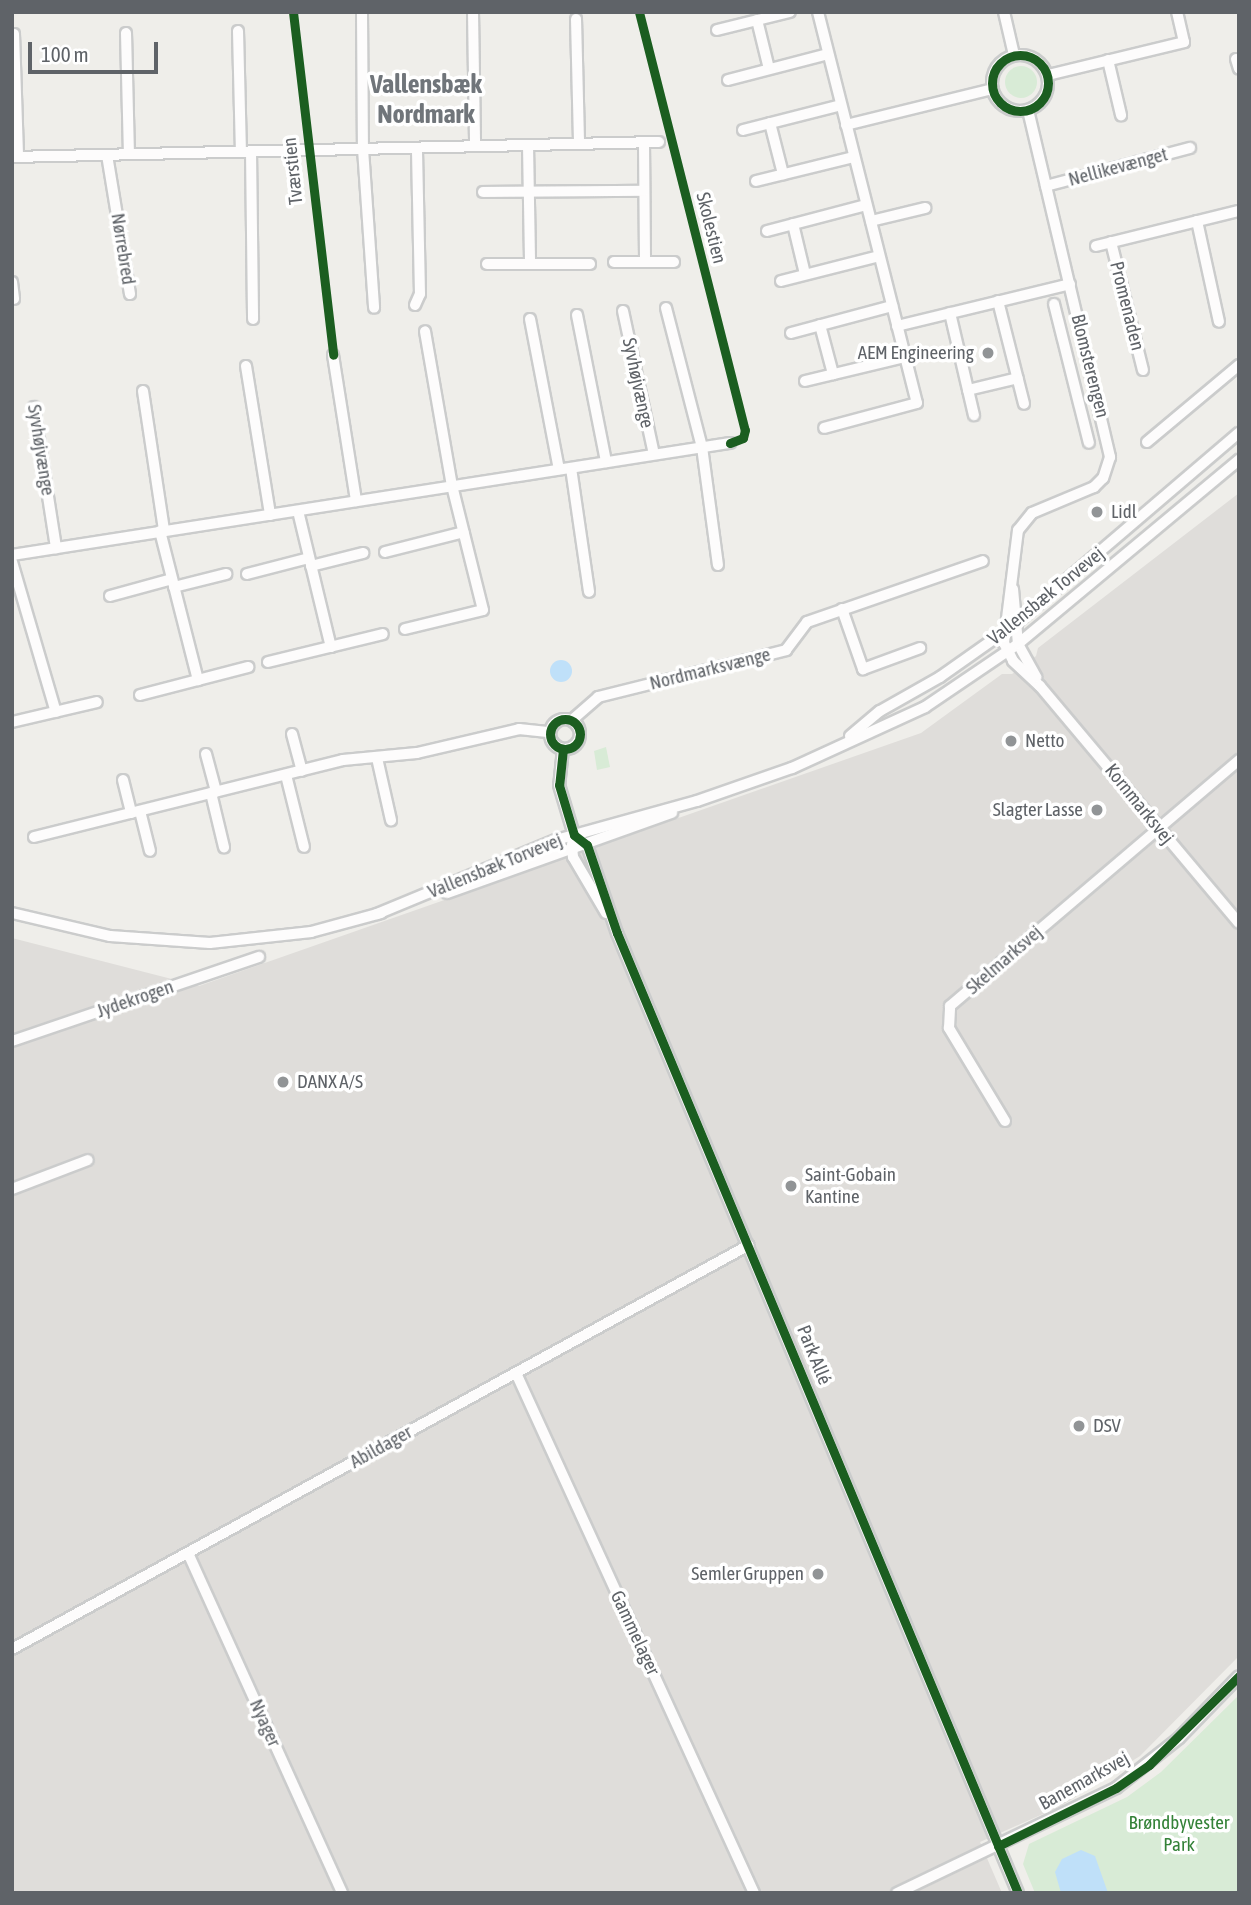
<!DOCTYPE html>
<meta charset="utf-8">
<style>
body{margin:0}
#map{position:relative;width:1251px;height:1905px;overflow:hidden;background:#efeeea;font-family:"Asap Condensed",sans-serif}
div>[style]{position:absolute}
.industrial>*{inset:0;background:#dfddda}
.green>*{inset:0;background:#d8ebd6}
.round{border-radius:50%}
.water>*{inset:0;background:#bfe0f9}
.roads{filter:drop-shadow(2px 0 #cbcccc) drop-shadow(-2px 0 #cbcccc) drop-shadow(0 2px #cbcccc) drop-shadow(0 -2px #cbcccc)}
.minor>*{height:10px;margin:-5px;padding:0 5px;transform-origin:5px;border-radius:5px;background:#fdfcfc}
.minor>.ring{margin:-5px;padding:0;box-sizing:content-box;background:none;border:10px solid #fdfcfc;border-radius:50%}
.cycleway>*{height:9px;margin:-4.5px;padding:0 4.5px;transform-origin:4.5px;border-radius:4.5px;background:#1b5e20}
.cycleway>.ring{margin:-4.5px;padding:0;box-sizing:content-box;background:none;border:9px solid #1b5e20;border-radius:50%}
.dots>*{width:19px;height:19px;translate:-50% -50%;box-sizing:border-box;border:4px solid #fff;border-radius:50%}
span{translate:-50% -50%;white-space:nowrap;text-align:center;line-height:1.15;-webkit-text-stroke:7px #fff;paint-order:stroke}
.street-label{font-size:19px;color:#5f6368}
.poi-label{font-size:19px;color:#5f6368}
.right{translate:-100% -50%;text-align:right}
.left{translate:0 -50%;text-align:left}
.park-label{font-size:19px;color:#348238}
.district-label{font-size:26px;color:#70757a;font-weight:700}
.frame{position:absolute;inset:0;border:14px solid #5f6368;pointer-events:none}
.scale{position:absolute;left:28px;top:42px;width:130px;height:32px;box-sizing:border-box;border:4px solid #5f6368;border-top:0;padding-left:9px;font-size:21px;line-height:24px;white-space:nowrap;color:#5f6368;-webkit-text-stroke:5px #fff;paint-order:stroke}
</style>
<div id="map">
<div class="industrial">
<i style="clip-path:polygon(1239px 493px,1239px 1656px,1140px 1756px,1061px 1806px,980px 1842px,1002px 1893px,12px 1893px,12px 938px,199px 986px,921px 733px,1002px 674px,1012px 674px,1036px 656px,1038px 648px)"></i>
</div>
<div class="green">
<i class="round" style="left:1005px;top:66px;width:32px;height:32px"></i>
<i style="clip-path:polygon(606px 747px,610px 767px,597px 770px,594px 751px)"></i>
<i style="clip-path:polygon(1239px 1695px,1239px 1893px,1035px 1893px,1023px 1864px,1029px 1844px,1127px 1797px,1161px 1772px)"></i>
</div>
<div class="water">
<i class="round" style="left:550px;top:660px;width:22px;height:22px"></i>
<i style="clip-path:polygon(1081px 1850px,1095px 1856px,1108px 1893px,1061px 1893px,1055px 1872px,1062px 1859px)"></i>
</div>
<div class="roads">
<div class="minor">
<i style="left:362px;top:12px;width:137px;rotate:89.6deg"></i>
<i style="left:363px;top:149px;width:159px;rotate:86deg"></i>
<i style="left:473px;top:12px;width:134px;rotate:89.1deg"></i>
<i style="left:818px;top:12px;width:403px;rotate:75.8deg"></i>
<i style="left:917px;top:403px;width:96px;rotate:165deg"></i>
<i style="left:1004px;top:12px;width:44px;rotate:76.9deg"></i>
<i style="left:576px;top:19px;width:125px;rotate:88.6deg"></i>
<i style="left:757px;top:20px;width:50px;rotate:76.2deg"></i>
<i style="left:717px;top:30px;width:75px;rotate:-13.9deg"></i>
<i style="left:238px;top:31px;width:121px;rotate:88.6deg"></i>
<i style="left:126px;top:33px;width:121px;rotate:88.6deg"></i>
<i style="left:14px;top:34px;width:123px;rotate:88.1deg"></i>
<i class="ring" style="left:992px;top:55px;width:46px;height:46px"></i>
<i style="left:1236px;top:59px;width:10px;rotate:73deg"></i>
<i style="left:1108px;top:60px;width:57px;rotate:76.7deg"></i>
<i style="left:1048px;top:75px;width:140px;rotate:-13.6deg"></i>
<i style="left:1184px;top:42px;width:31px;rotate:-103deg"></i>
<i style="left:728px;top:80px;width:103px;rotate:-14.6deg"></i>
<i style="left:1028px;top:110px;width:357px;rotate:76.7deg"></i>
<i style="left:1110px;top:457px;width:22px;rotate:108deg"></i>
<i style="left:1103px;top:478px;width:13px;rotate:135deg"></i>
<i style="left:1094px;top:487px;width:67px;rotate:157.2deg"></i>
<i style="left:1032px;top:513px;width:22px;rotate:129deg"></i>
<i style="left:1018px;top:530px;width:114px;rotate:97.1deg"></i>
<i style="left:1004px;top:643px;width:20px;rotate:63deg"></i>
<i style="left:1013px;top:661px;width:37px;rotate:43deg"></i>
<i style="left:1040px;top:686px;width:309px;rotate:50deg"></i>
<i style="left:770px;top:123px;width:53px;rotate:75.7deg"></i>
<i style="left:846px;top:125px;width:151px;rotate:-13.8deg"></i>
<i style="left:743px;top:130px;width:101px;rotate:-14.3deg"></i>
<i style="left:644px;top:143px;width:119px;rotate:89.5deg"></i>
<i style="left:528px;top:145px;width:119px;rotate:89deg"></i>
<i style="left:251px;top:151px;width:168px;rotate:89.3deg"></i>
<i style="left:107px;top:155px;width:141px;rotate:80.6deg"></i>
<i style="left:12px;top:157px;width:647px;rotate:-1.33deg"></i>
<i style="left:756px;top:181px;width:101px;rotate:-13.8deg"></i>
<i style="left:1046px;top:186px;width:149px;rotate:-14.8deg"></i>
<i style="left:483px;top:192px;width:161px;rotate:-0.4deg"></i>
<i style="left:871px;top:221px;width:56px;rotate:-13.5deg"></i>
<i style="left:1197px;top:221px;width:103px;rotate:77.7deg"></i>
<i style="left:793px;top:224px;width:51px;rotate:76.5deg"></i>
<i style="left:767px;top:231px;width:102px;rotate:-14.7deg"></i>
<i style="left:1111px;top:242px;width:132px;rotate:76deg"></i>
<i style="left:1096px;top:246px;width:147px;rotate:-13.8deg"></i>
<i style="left:614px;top:262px;width:60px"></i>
<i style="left:487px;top:264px;width:103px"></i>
<i style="left:781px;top:281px;width:101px;rotate:-14.3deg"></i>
<i style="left:12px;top:282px;width:17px;rotate:83deg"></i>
<i style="left:998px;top:301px;width:106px;rotate:75.8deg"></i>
<i style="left:1054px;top:304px;width:143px;rotate:75.9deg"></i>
<i style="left:415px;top:305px;width:12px;rotate:-66deg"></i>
<i style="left:420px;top:294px;width:146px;rotate:-91.2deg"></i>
<i style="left:666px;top:308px;width:144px;rotate:75.5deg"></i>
<i style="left:702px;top:447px;width:119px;rotate:82.3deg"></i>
<i style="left:623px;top:311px;width:146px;rotate:77.8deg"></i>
<i style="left:950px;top:313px;width:105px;rotate:76.8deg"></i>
<i style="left:577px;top:315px;width:150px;rotate:78.8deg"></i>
<i style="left:530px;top:319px;width:153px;rotate:79.1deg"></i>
<i style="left:820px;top:325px;width:51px;rotate:75.1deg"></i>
<i style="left:897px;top:326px;width:178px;rotate:-13.6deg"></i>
<i style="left:791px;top:333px;width:105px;rotate:-15deg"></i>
<i style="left:333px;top:355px;width:148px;rotate:81deg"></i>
<i style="left:246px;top:366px;width:151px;rotate:80.8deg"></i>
<i style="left:805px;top:381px;width:103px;rotate:-13.5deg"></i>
<i style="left:968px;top:390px;width:51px;rotate:-13.5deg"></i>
<i style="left:143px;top:391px;width:141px;rotate:81.4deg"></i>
<i style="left:34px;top:407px;width:143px;rotate:81.1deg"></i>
<i style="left:1147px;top:442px;width:120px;rotate:-39.9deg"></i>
<i style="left:571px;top:468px;width:125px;rotate:81.7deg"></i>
<i style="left:298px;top:511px;width:140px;rotate:76.4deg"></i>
<i style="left:160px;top:531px;width:154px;rotate:75.7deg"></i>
<i style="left:385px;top:552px;width:81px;rotate:-14.2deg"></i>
<i style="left:12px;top:555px;width:727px;rotate:-8.87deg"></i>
<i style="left:12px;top:562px;width:156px;rotate:73.7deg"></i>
<i style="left:311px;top:566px;width:54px;rotate:-14deg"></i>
<i style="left:247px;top:574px;width:64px;rotate:-14.5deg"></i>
<i style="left:174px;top:587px;width:54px;rotate:-14deg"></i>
<i style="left:1013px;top:589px;width:55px;rotate:84.8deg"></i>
<i style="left:1018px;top:644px;width:38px;rotate:61deg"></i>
<i style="left:110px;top:596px;width:64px;rotate:-15.3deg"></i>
<i style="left:842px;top:609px;width:64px;rotate:70.7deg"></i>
<i style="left:863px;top:669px;width:61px;rotate:-20.2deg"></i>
<i style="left:405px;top:629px;width:80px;rotate:-13.7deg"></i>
<i style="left:483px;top:610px;width:128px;rotate:-104deg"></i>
<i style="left:452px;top:486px;width:157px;rotate:-99.9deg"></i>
<i style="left:268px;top:662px;width:118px;rotate:-13.7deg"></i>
<i style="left:140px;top:695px;width:112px;rotate:-14.5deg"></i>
<i class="ring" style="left:550px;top:719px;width:20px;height:20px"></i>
<i style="left:572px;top:720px;width:35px;rotate:-41deg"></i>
<i style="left:598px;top:697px;width:194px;rotate:-14deg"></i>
<i style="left:786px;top:650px;width:35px;rotate:-53deg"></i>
<i style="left:807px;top:622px;width:186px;rotate:-19.1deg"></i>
<i style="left:12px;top:722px;width:87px;rotate:-13.2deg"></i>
<i style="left:292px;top:734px;width:38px;rotate:75deg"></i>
<i style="left:850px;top:736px;width:39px;rotate:-40deg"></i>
<i style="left:880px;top:711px;width:69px;rotate:-29.5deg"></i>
<i style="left:940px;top:677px;width:92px;rotate:-35.2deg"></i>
<i style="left:1015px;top:624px;width:294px;rotate:-40.5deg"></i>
<i style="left:563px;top:749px;width:36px;rotate:96deg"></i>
<i style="left:559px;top:785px;width:52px;rotate:73.3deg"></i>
<i style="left:206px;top:754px;width:39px;rotate:75deg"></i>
<i style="left:377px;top:758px;width:64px;rotate:77.3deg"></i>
<i style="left:286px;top:775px;width:74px;rotate:76deg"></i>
<i style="left:123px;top:780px;width:34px;rotate:76deg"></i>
<i style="left:211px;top:793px;width:56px;rotate:76.5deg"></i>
<i style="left:140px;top:811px;width:41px;rotate:76deg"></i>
<i style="left:574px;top:835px;width:16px;rotate:38deg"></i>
<i style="left:587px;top:845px;width:93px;rotate:71.2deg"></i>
<i style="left:617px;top:933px;width:1040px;rotate:67.33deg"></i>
<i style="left:34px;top:837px;width:318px;rotate:-14deg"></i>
<i style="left:343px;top:760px;width:74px;rotate:-5.4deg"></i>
<i style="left:417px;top:753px;width:105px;rotate:-13.2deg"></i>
<i style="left:519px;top:729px;width:31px;rotate:6deg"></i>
<i style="left:572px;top:844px;width:13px;rotate:86deg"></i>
<i style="left:573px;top:857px;width:65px;rotate:59.5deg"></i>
<i style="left:447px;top:893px;width:239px;rotate:-19.6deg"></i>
<i style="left:12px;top:913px;width:101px;rotate:13.2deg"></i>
<i style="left:110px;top:936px;width:100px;rotate:4deg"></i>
<i style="left:210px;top:943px;width:102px;rotate:-6.2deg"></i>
<i style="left:311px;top:932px;width:73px;rotate:-15.2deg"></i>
<i style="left:377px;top:914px;width:194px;rotate:-22.5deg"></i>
<i style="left:556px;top:840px;width:146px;rotate:-15.5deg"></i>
<i style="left:697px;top:801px;width:101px;rotate:-19.2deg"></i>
<i style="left:792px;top:768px;width:146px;rotate:-24.6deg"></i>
<i style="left:925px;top:707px;width:112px;rotate:-34.1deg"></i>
<i style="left:1018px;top:644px;width:288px;rotate:-39.8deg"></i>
<i style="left:12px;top:1041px;width:261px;rotate:-18.8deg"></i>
<i style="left:1005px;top:1121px;width:109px;rotate:-121.1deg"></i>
<i style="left:949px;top:1028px;width:22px;rotate:-87deg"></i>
<i style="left:950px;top:1006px;width:380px;rotate:-40.4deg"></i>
<i style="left:12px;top:1189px;width:81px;rotate:-20.9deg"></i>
<i style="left:516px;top:1373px;width:572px;rotate:65.41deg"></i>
<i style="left:188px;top:1553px;width:373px;rotate:65.6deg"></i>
<i style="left:12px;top:1649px;width:840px;rotate:-28.73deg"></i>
<i style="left:897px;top:1893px;width:243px;rotate:-25.6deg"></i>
<i style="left:1116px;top:1788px;width:80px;rotate:-38.4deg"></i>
<i style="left:1179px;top:1738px;width:86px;rotate:-45.9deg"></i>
</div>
</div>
<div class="cycleway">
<i style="left:293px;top:12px;width:345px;rotate:83.3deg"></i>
<i style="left:639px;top:12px;width:431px;rotate:75.8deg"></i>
<i style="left:745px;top:430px;width:8px;rotate:104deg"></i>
<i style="left:743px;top:438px;width:14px;rotate:159deg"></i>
<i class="ring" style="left:992px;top:55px;width:47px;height:47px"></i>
<i class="ring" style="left:550px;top:719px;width:21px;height:21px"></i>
<i style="left:563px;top:749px;width:36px;rotate:96deg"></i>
<i style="left:559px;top:785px;width:52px;rotate:73.3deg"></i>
<i style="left:574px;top:835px;width:16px;rotate:38deg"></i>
<i style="left:587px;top:845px;width:93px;rotate:71.2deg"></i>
<i style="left:617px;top:933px;width:1040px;rotate:67.33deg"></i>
<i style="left:998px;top:1846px;width:131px;rotate:-26.2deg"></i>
<i style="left:1116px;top:1788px;width:40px;rotate:-34.9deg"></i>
<i style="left:1149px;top:1765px;width:127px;rotate:-44.7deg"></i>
</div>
<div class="dots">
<i style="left:988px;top:353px;background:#919496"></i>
<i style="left:1097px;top:512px;background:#919496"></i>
<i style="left:1011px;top:741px;background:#919496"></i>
<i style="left:1097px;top:810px;background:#919496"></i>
<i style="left:283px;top:1082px;background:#919496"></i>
<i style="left:791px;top:1186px;background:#919496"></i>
<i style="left:1079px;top:1426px;background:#919496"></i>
<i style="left:818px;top:1574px;background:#919496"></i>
</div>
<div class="street-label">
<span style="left:1118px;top:167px;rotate:-15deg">Nellikevænget</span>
<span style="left:293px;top:171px;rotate:-96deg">Tværstien</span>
<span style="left:711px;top:228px;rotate:76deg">Skolestien</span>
<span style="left:123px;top:249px;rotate:81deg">Nørrebred</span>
<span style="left:1127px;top:306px;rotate:76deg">Promenaden</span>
<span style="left:1090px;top:366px;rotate:76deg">Blomsterengen</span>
<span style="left:638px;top:383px;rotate:78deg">Syvhøjvænge</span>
<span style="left:41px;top:450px;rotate:81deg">Syvhøjvænge</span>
<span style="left:1046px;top:596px;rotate:-39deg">Vallensbæk Torvevej</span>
<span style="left:710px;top:669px;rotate:-14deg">Nordmarksvænge</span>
<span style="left:1139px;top:804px;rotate:51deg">Kornmarksvej</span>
<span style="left:495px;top:866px;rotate:-22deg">Vallensbæk Torvevej</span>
<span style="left:1004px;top:960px;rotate:-41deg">Skelmarksvej</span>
<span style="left:135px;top:999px;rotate:-19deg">Jydekrogen</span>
<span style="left:814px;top:1355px;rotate:68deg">Park Allé</span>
<span style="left:381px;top:1447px;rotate:-29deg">Abildager</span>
<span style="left:635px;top:1633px;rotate:65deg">Gammelager</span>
<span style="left:265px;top:1723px;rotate:66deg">Nyager</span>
<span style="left:1084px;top:1781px;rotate:-29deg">Banemarksvej</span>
</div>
<div class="poi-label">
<span class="right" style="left:974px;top:353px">AEM Engineering</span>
<span class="left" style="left:1111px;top:512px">Lidl</span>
<span class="left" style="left:1025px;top:741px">Netto</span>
<span class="right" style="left:1083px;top:810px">Slagter Lasse</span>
<span class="left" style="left:297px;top:1082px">DANX A/S</span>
<span class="left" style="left:805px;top:1186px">Saint-Gobain<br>Kantine</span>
<span class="left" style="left:1093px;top:1426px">DSV</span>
<span class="right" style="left:804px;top:1574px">Semler Gruppen</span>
</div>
<div class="park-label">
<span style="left:1179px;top:1834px">Brøndbyvester<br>Park</span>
</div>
<div class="district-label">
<span style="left:426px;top:100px">Vallensbæk<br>Nordmark</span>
</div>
<div class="frame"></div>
<div class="scale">100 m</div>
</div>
